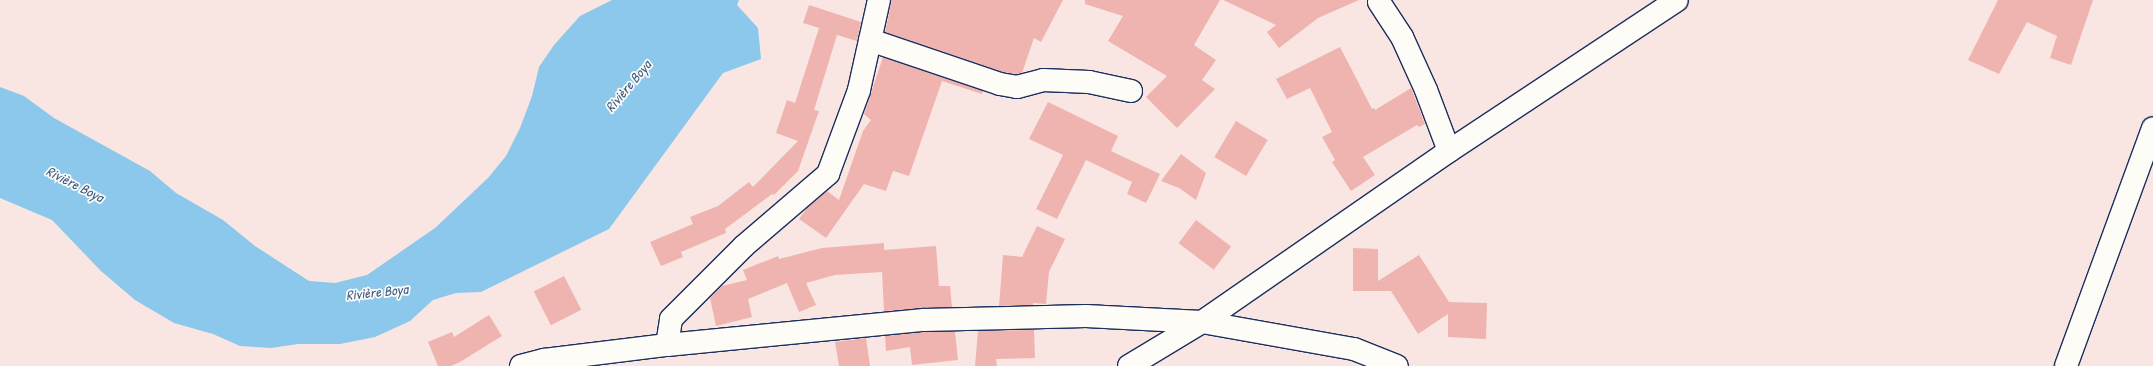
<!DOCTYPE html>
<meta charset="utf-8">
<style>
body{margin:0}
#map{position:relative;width:2153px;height:366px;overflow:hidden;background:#f9e6e2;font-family:"Patrick Hand",sans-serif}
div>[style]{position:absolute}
.water>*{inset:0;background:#8cc7ec}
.building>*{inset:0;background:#efb4b0;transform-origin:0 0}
.roads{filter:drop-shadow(1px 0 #1b2f5e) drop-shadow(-1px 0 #1b2f5e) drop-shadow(0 1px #1b2f5e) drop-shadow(0 -1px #1b2f5e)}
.street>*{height:22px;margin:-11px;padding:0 11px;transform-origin:11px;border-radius:11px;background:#fdfcf7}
span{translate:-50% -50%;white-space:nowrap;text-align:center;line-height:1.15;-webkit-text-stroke:3.5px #fdfcf7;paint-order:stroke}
.water-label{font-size:14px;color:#3d5d89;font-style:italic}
</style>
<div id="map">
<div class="water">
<i style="clip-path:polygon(612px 0,739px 0,737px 5px,758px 28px,761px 59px,723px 73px,609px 229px,481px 292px,456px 293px,433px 300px,410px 321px,375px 337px,340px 344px,298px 344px,271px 348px,240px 346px,213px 334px,174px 323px,135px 300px,101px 271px,52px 220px,0 198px,0 87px,24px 96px,54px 118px,150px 171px,176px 193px,223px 220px,255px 246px,309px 281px,335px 283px,367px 275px,435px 228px,488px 178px,506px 156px,520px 128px,532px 96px,539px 67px,554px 45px,580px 16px)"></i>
</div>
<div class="building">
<i style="clip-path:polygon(892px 0,1063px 0,1041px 42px,1034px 38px,1022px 73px,1016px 74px,1003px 72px,885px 32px)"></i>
<i style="clip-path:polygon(1085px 0,1220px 0,1194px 45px,1216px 60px,1202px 80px,1215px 89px,1177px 128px,1146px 97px,1167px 76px,1108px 41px,1123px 16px,1085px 4px)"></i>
<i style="clip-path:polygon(1223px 0,1359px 0,1318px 18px,1279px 48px,1267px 32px,1276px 25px)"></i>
<i style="clip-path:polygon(1998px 0,2093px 0,2071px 65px,2050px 58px,2057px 36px,2027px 22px,1999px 74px,1968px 60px)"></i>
<i style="clip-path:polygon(809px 5px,861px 22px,857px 41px,837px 35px,814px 110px,819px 111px,798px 171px,774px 195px,772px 194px,725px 229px,726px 233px,681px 252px,683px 257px,661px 266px,650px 242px,693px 224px,690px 217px,718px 206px,749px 182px,753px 187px,798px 141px,776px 133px,787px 100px,795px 103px,819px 28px,803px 23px)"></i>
<i style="clip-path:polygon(1340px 47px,1372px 109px,1374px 108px,1375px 110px,1411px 88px,1425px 124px,1419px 127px,1417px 125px,1363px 157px,1375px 175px,1351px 191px,1332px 162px,1335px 160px,1322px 137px,1332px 132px,1310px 88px,1287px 99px,1276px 79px)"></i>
<i style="clip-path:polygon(883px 57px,983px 91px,982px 94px,942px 81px,909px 176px,893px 171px,886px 191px,864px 184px,826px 238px,799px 219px,807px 208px,827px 191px,839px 200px,863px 131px,871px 120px,864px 114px)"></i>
<i style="clip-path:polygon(1048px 102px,1118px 136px,1111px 151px,1160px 174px,1146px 203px,1127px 194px,1132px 182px,1086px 160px,1057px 219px,1036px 209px,1063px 155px,1029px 139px)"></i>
<i style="left:1236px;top:121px;width:37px;height:42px;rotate:31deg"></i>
<i style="clip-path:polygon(1181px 154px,1206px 173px,1196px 200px,1179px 188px,1161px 181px)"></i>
<i style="left:1196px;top:220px;width:44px;height:29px;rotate:37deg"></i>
<i style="clip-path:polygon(1037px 226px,1065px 239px,1049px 272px,1046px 304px,1033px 303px,1033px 305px,999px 306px,1003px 255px,1022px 257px)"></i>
<i style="clip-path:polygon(884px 243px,884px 250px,936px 246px,939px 286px,950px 286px,952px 307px,884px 311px,882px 272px,835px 275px,806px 283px,816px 305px,799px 312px,787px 283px,748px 299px,752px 317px,716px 326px,710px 298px,722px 286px,747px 280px,743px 270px,778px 256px,779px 259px,822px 248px)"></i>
<i style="clip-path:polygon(1353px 248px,1378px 249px,1378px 281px,1419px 255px,1449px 302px,1487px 303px,1486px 339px,1448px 337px,1448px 314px,1418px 334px,1391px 291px,1353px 291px)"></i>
<i style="left:564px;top:276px;width:38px;height:34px;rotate:63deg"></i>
<i style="clip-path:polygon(489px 315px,502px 336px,460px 362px,451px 366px,438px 366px,428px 342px,452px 332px,454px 337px)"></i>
<i style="clip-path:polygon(1034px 330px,1035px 358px,996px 359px,997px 366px,975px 366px,978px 331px)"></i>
<i style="clip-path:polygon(925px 332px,955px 332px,958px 360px,912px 365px,910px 347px,886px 351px,885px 336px)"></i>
<i style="clip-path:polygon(866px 338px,870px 366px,839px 366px,835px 342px)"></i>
</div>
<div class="roads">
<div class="street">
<i style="left:1379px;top:2px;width:42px;rotate:56.7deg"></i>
<i style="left:1402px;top:37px;width:58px;rotate:65.6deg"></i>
<i style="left:1426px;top:90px;width:65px;rotate:69.3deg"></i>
<i style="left:870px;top:40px;width:137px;rotate:18.7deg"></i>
<i style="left:1000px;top:84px;width:17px;rotate:10deg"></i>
<i style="left:1017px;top:87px;width:27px;rotate:-15deg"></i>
<i style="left:1043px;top:80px;width:46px;rotate:2.5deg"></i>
<i style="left:1089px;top:82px;width:43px;rotate:12.1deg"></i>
<i style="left:667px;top:345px;width:26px;rotate:-81deg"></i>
<i style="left:671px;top:319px;width:103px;rotate:-45deg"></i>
<i style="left:744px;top:246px;width:111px;rotate:-40.6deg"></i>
<i style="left:828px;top:174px;width:90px;rotate:-69.7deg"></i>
<i style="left:859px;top:90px;width:92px;rotate:-77.5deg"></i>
<i style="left:521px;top:366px;width:24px;rotate:-15deg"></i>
<i style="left:544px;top:360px;width:124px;rotate:-7deg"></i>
<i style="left:667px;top:345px;width:258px;rotate:-5.6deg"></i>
<i style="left:924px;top:320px;width:162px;rotate:-1.4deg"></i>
<i style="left:1086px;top:316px;width:116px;rotate:3deg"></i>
<i style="left:1202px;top:322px;width:154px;rotate:10.1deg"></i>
<i style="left:1354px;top:349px;width:46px;rotate:21.6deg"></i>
<i style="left:1129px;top:366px;width:85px;rotate:-31.1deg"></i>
<i style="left:1202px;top:322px;width:300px;rotate:-34.7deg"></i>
<i style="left:1449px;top:151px;width:273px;rotate:-33.5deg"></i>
<i style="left:2066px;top:366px;width:253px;rotate:-69.9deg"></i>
</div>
</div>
<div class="water-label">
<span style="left:628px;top:86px;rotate:-50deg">Rivière Boya</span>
<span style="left:75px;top:184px;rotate:27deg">Rivière Boya</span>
<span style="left:377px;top:292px;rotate:-6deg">Rivière Boya</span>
</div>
</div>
